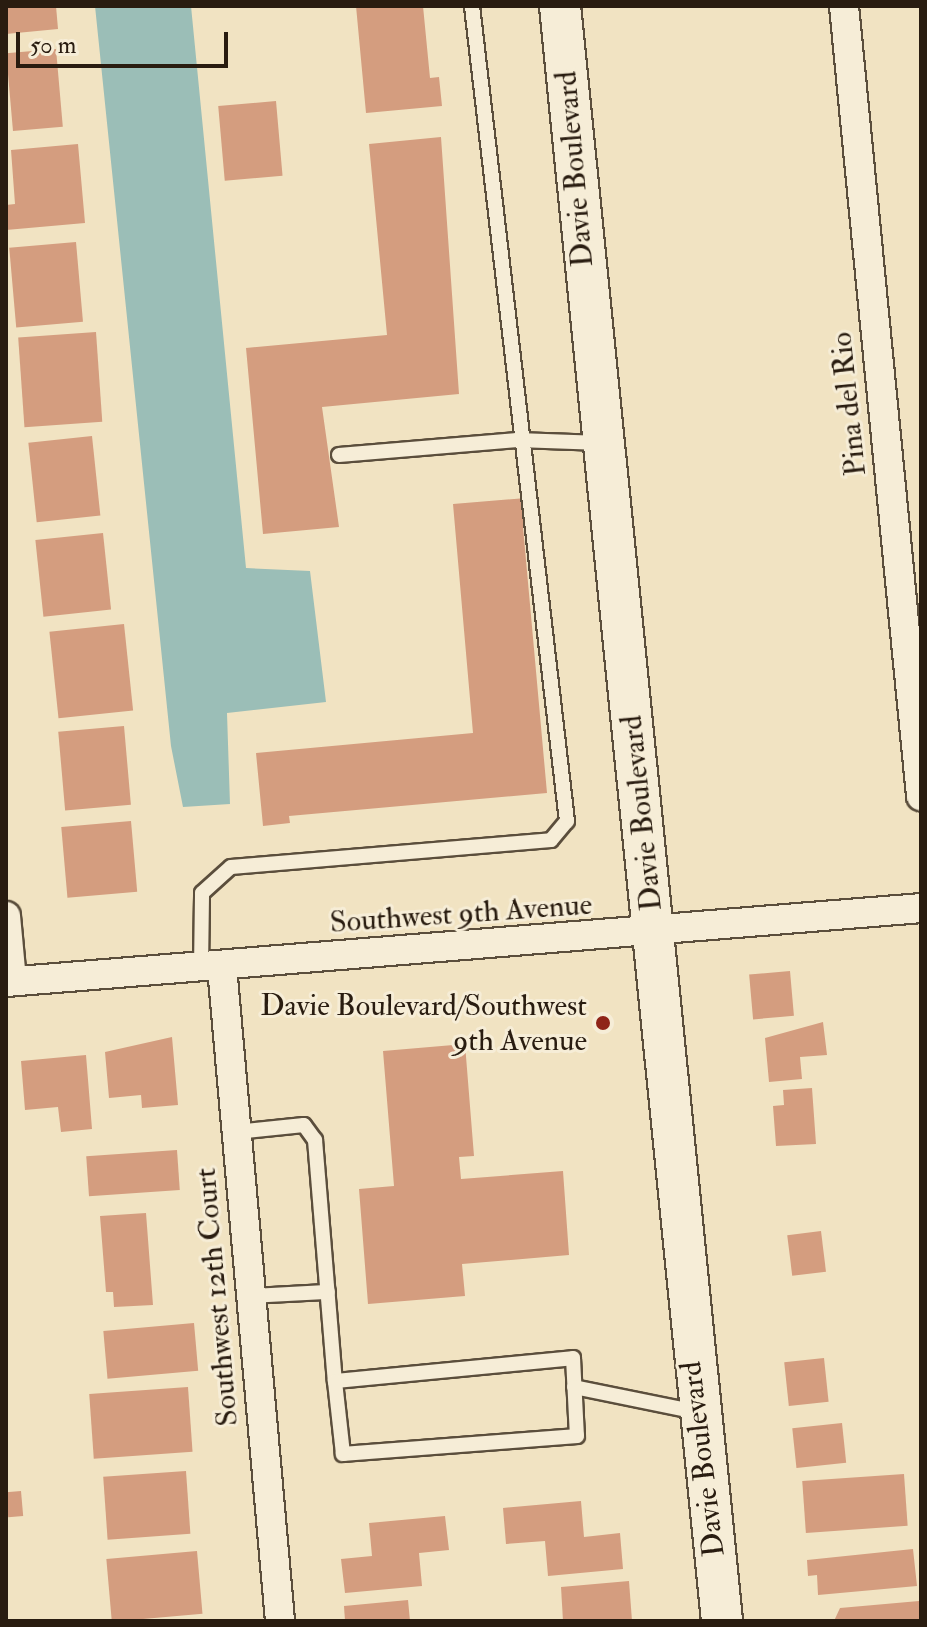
<!DOCTYPE html>
<style>
body{margin:0}
#map{position:relative;width:927px;height:1627px;overflow:hidden;background:#f1e3c2;font-family:"IM FELL Double Pica",serif}
div>[style]{position:absolute}
.water>*{inset:0;background:#9bbeb7}
.building>*{inset:0;background:#d49d7f;transform-origin:0 0}
.roads{filter:drop-shadow(2px 0 #5b4e3c) drop-shadow(-2px 0 #5b4e3c) drop-shadow(0 2px #5b4e3c) drop-shadow(0 -2px #5b4e3c)}
.service>*{height:14px;margin:-7px;padding:0 7px;transform-origin:7px;border-radius:7px;background:#f6edd7}
.minor>*{height:28px;margin:-14px;padding:0 14px;transform-origin:14px;border-radius:14px;background:#f6edd7}
.secondary>*{height:40px;margin:-20px;padding:0 20px;transform-origin:20px;border-radius:20px;background:#f6edd7}
.dots>*{width:22px;height:22px;translate:-50% -50%;box-sizing:border-box;border:4px solid #f6edd7;border-radius:50%}
span{translate:-50% -50%;white-space:nowrap;text-align:center;line-height:1.15;-webkit-text-stroke:6px #f6edd7;paint-order:stroke}
.street-label{font-size:30px;color:#291c10}
.poi-label{font-size:30px;color:#291c10}
.right{translate:-100% -50%;text-align:right}
.frame{position:absolute;inset:0;border:8px solid #291c10;pointer-events:none}
.scale{position:absolute;left:16px;top:32px;width:212px;height:36px;box-sizing:border-box;border:4px solid #291c10;border-top:0;padding-left:10px;font-size:24px;line-height:28px;white-space:nowrap;color:#291c10;-webkit-text-stroke:6px #f6edd7;paint-order:stroke}
</style>
<div id="map">
<div class="water">
<i style="clip-path:polygon(95px 6px,191px 6px,246px 568px,310px 571px,326px 702px,227px 713px,230px 804px,183px 807px,171px 746px)"></i>
</div>
<div class="building">
<i style="clip-path:polygon(6px 6px,56px 6px,58px 29px,6px 34px)"></i>
<i style="clip-path:polygon(356px 6px,423px 6px,430px 78px,439px 77px,442px 106px,366px 113px)"></i>
<i style="left:56px;top:49px;width:78px;height:50px;rotate:85deg"></i>
<i style="left:276px;top:101px;width:75px;height:58px;rotate:85deg"></i>
<i style="clip-path:polygon(441px 137px,459px 394px,322px 407px,339px 527px,263px 534px,246px 348px,387px 335px,369px 144px)"></i>
<i style="clip-path:polygon(78px 144px,85px 223px,6px 230px,6px 205px,15px 204px,11px 150px)"></i>
<i style="left:76px;top:242px;width:80px;height:67px;rotate:85deg"></i>
<i style="left:96px;top:332px;width:90px;height:78px;rotate:86deg"></i>
<i style="left:92px;top:436px;width:80px;height:64px;rotate:84deg"></i>
<i style="clip-path:polygon(526px 498px,529px 526px,523px 527px,547px 793px,289px 816px,290px 823px,263px 826px,256px 753px,473px 733px,453px 504px)"></i>
<i style="left:103px;top:533px;width:77px;height:68px;rotate:84deg"></i>
<i style="left:124px;top:624px;width:87px;height:75px;rotate:84deg"></i>
<i style="left:124px;top:726px;width:79px;height:66px;rotate:85deg"></i>
<i style="left:131px;top:821px;width:71px;height:70px;rotate:85deg"></i>
<i style="left:790px;top:971px;width:45px;height:41px;rotate:85deg"></i>
<i style="clip-path:polygon(823px 1022px,827px 1055px,800px 1057px,802px 1079px,769px 1082px,765px 1038px)"></i>
<i style="clip-path:polygon(172px 1037px,178px 1105px,142px 1108px,141px 1095px,109px 1098px,105px 1052px)"></i>
<i style="clip-path:polygon(465px 1044px,474px 1156px,459px 1157px,461px 1179px,563px 1171px,569px 1255px,462px 1264px,465px 1296px,368px 1304px,359px 1189px,394px 1186px,383px 1051px)"></i>
<i style="clip-path:polygon(86px 1055px,92px 1129px,61px 1132px,58px 1107px,25px 1110px,21px 1061px)"></i>
<i style="clip-path:polygon(812px 1088px,816px 1144px,776px 1146px,773px 1106px,784px 1105px,783px 1090px)"></i>
<i style="left:177px;top:1150px;width:40px;height:91px;rotate:86deg"></i>
<i style="clip-path:polygon(146px 1213px,153px 1305px,114px 1307px,113px 1292px,106px 1292px,100px 1216px)"></i>
<i style="left:821px;top:1231px;width:41px;height:34px;rotate:83deg"></i>
<i style="left:194px;top:1323px;width:48px;height:91px;rotate:85deg"></i>
<i style="left:824px;top:1358px;width:44px;height:40px;rotate:84deg"></i>
<i style="left:188px;top:1387px;width:65px;height:99px;rotate:86deg"></i>
<i style="left:842px;top:1423px;width:40px;height:50px;rotate:84deg"></i>
<i style="left:186px;top:1471px;width:63px;height:83px;rotate:86deg"></i>
<i style="left:904px;top:1474px;width:52px;height:102px;rotate:86deg"></i>
<i style="left:21px;top:1491px;width:25px;height:15px;rotate:85deg"></i>
<i style="clip-path:polygon(581px 1501px,584px 1537px,620px 1533px,623px 1569px,548px 1576px,545px 1541px,506px 1544px,503px 1508px)"></i>
<i style="clip-path:polygon(445px 1516px,449px 1550px,419px 1553px,422px 1586px,345px 1593px,341px 1559px,372px 1556px,369px 1523px)"></i>
<i style="clip-path:polygon(913px 1549px,917px 1586px,818px 1595px,817px 1575px,808px 1576px,807px 1560px)"></i>
<i style="left:197px;top:1551px;width:63px;height:91px;rotate:85deg"></i>
<i style="clip-path:polygon(629px 1581px,632px 1621px,563px 1621px,561px 1587px)"></i>
<i style="clip-path:polygon(408px 1600px,410px 1621px,345px 1621px,344px 1606px)"></i>
<i style="clip-path:polygon(919px 1601px,921px 1621px,834px 1621px,840px 1608px)"></i>
</div>
<div class="roads">
<div class="service">
<i style="left:339px;top:455px;width:179px;rotate:-4.8deg"></i>
<i style="left:517px;top:440px;width:85px;rotate:2deg"></i>
<i style="left:201px;top:968px;width:75px;rotate:-89.2deg"></i>
<i style="left:202px;top:893px;width:39px;rotate:-42deg"></i>
<i style="left:231px;top:867px;width:321px;rotate:-4.8deg"></i>
<i style="left:551px;top:840px;width:25px;rotate:-50deg"></i>
<i style="left:567px;top:821px;width:821px;rotate:-96.65deg"></i>
<i style="left:236px;top:1132px;width:68px;rotate:-5.9deg"></i>
<i style="left:304px;top:1125px;width:19px;rotate:54deg"></i>
<i style="left:315px;top:1140px;width:242px;rotate:85.3deg"></i>
<i style="left:335px;top:1381px;width:239px;rotate:-5.5deg"></i>
<i style="left:573px;top:1358px;width:78px;rotate:87.1deg"></i>
<i style="left:577px;top:1436px;width:235px;rotate:175.6deg"></i>
<i style="left:343px;top:1454px;width:73px;rotate:-96.3deg"></i>
<i style="left:251px;top:1296px;width:77px;rotate:-3deg"></i>
<i style="left:574px;top:1387px;width:126px;rotate:11.5deg"></i>
</div>
<div class="minor">
<i style="left:844px;top:6px;width:794px;rotate:84.43deg"></i>
<i style="left:6px;top:916px;width:65px;rotate:84.7deg"></i>
<i style="left:222px;top:967px;width:657px;rotate:84.93deg"></i>
<i style="left:6px;top:982px;width:918px;rotate:-4.62deg"></i>
</div>
<div class="secondary">
<i style="left:560px;top:6px;width:1623px;rotate:84.27deg"></i>
</div>
</div>
<div class="dots">
<i style="left:603px;top:1023px;background:#8f2418"></i>
</div>
<div class="street-label">
<span style="left:575px;top:169px;rotate:-95deg">Davie Boulevard</span>
<span style="left:849px;top:404px;rotate:-96deg">Pina del Rio</span>
<span style="left:642px;top:813px;rotate:-96deg">Davie Boulevard</span>
<span style="left:461px;top:914px;rotate:-4deg">Southwest 9th Avenue</span>
<span style="left:217px;top:1297px;rotate:-95deg">Southwest 12th Court</span>
<span style="left:703px;top:1459px;rotate:-97deg">Davie Boulevard</span>
</div>
<div class="poi-label">
<span class="right" style="left:587px;top:1023px">Davie Boulevard/Southwest<br>9th Avenue</span>
</div>
<div class="frame"></div>
<div class="scale">50 m</div>
</div>
